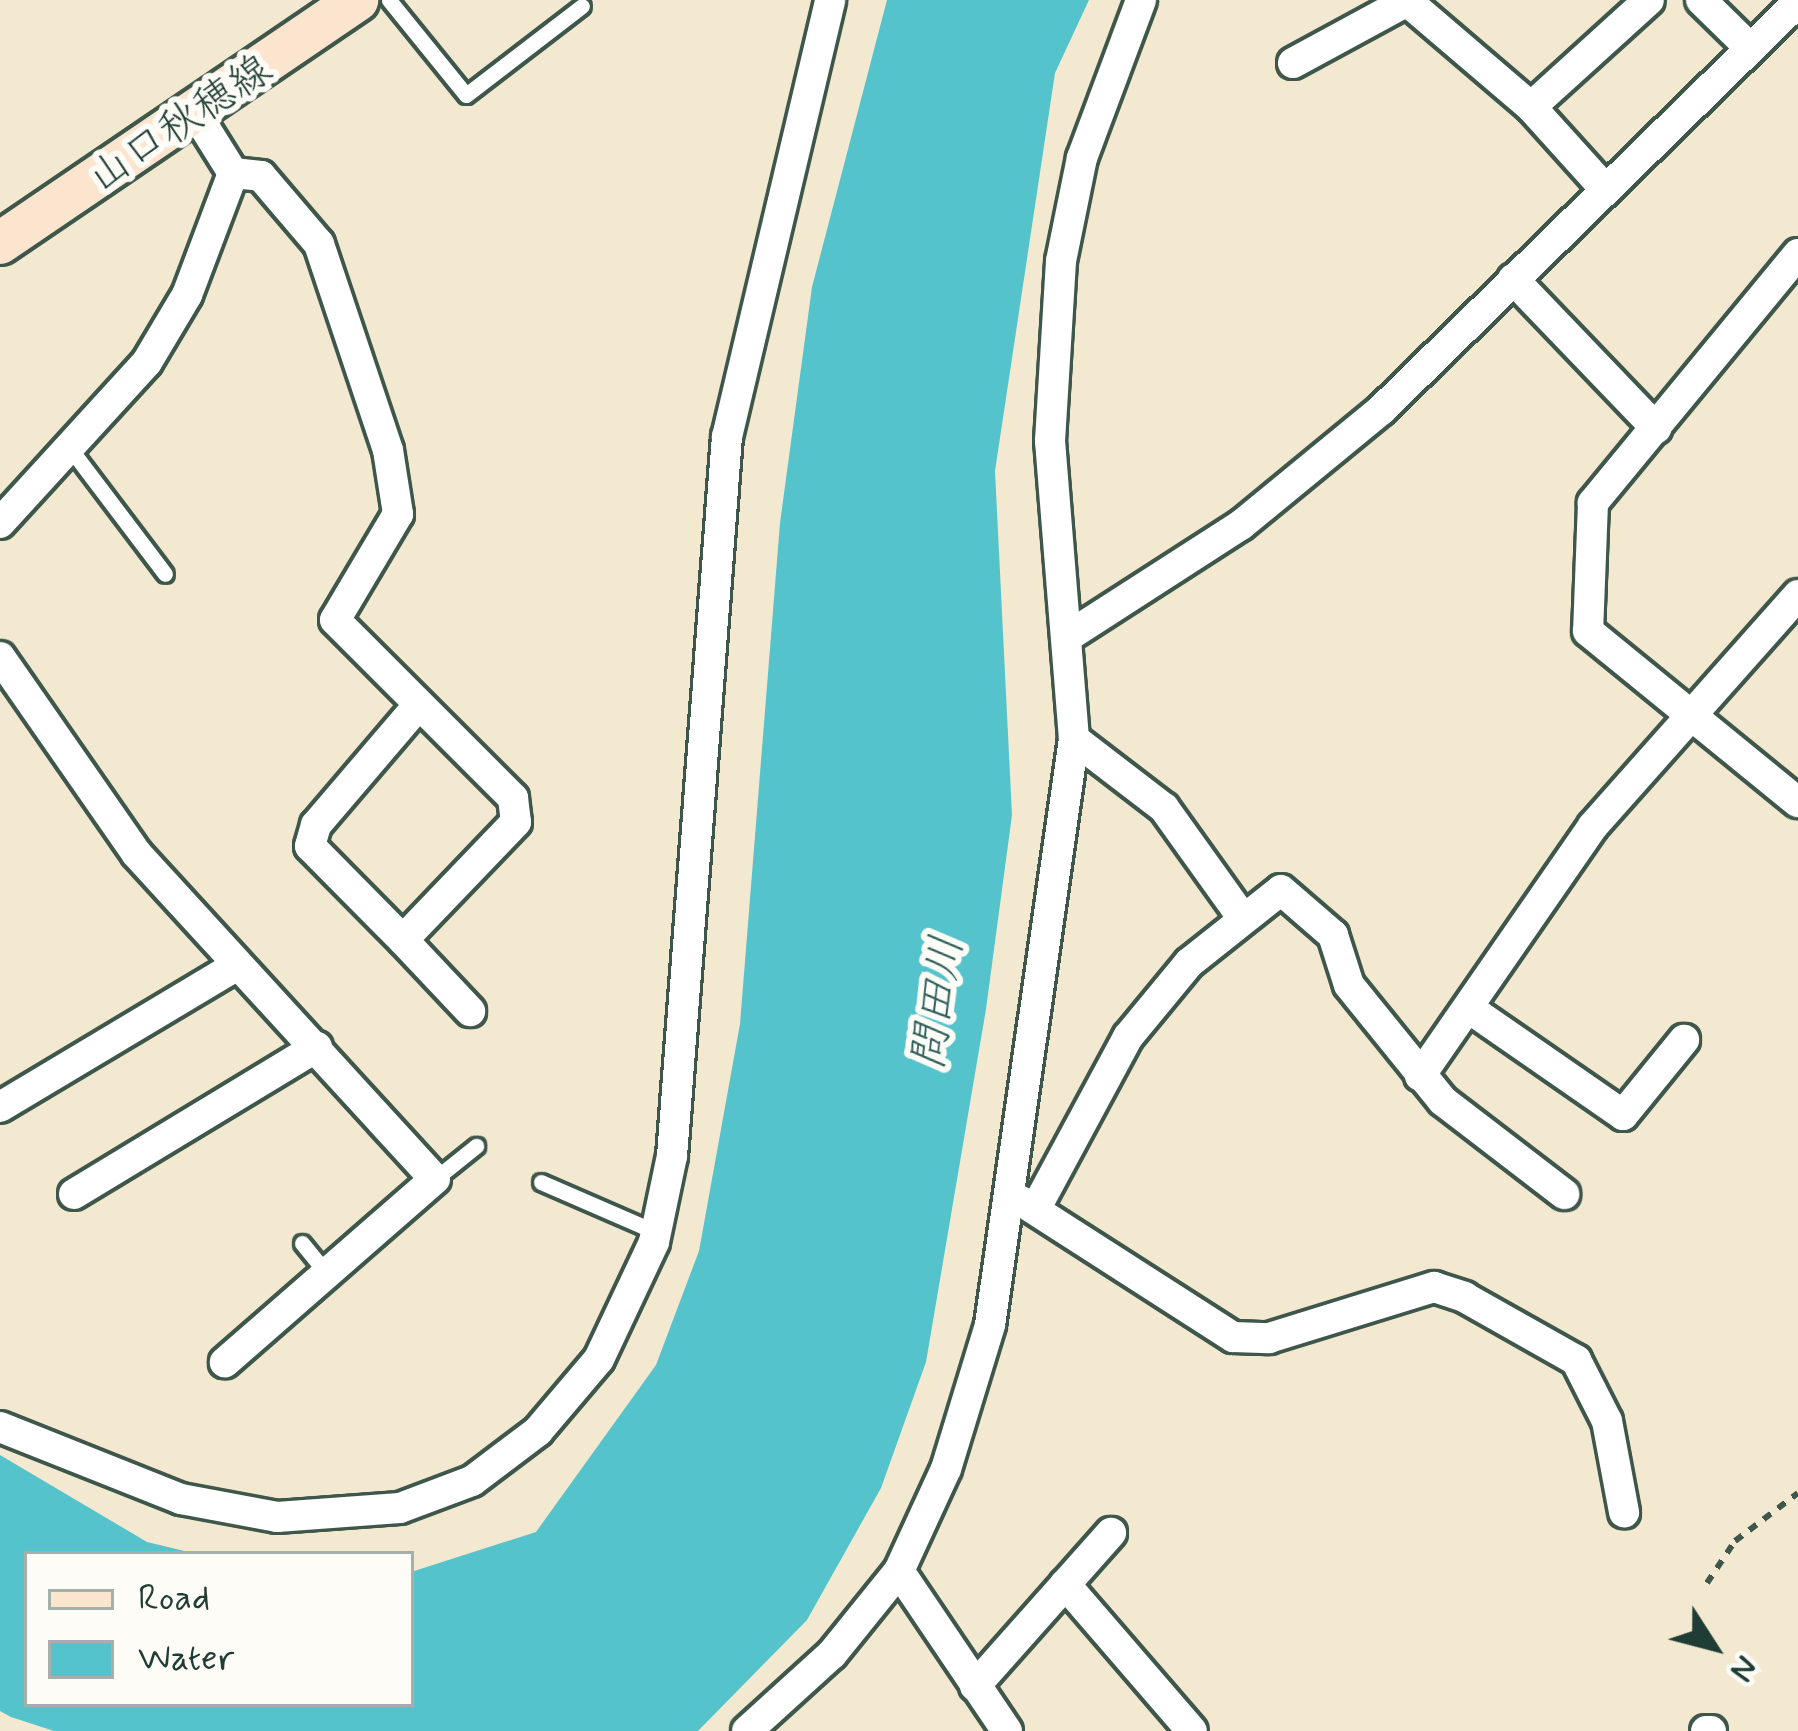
<!DOCTYPE html>
<meta charset="utf-8">
<style>
body{margin:0}
#map{position:relative;width:1798px;height:1731px;overflow:hidden;background:#f3e8d0;font-family:Mynerve,"Klee One",sans-serif}
div>[style]{position:absolute}
.water>*{inset:0;background:#55c3cb}
.path>*{height:6px;margin-top:-3px;transform-origin:0;background:repeating-linear-gradient(90deg,#3f574b 0 9px,transparent 0 18px)}
.roads{filter:drop-shadow(3px 0 #3f574b) drop-shadow(-3px 0 #3f574b) drop-shadow(0 3px #3f574b) drop-shadow(0 -3px #3f574b)}
.lane>*{height:15px;margin:-7.5px;padding:0 7.5px;transform-origin:7.5px;border-radius:7.5px;background:#fff}
.street>*{height:30px;margin:-15px;padding:0 15px;transform-origin:15px;border-radius:15px;background:#fff}
.secondary>*{height:42px;margin:-21px;padding:0 21px;transform-origin:21px;border-radius:21px;background:#fce5cf}
span{translate:-50% -50%;white-space:nowrap;text-align:center;line-height:1.15;-webkit-text-stroke:12px #fdfcf7;paint-order:stroke}
.street-label{font-size:42px;color:#1f3d34}
.water-label{font-size:45px;color:#2c5e5a;font-style:italic}
.legend{position:absolute;left:24px;top:1551px;width:390px;height:156px;box-sizing:border-box;background:#fdfcf7;border:3px solid #a4b0a9;margin:0;padding:15px 21px;list-style:none;font-size:36px;color:#1f3d34}
.legend li{display:flex;align-items:center;gap:24px;height:60px}
.legend b{width:60px;border:3px solid #a4b0a9}
.north{position:absolute;left:1654px;top:1587px;width:120px;height:120px;-webkit-text-stroke:9px #fdfcf7;paint-order:stroke;rotate:126deg;font-size:33px;font-weight:700;line-height:48px;text-align:center;color:#1f3d34}
.north::after{content:'';display:block;margin:auto;width:42px;height:54px;background:#1f3d34;clip-path:polygon(50% 0,100% 100%,50% 72%,0 100%)}
</style>
<div id="map">
<div class="water">
<i style="clip-path:polygon(887px 0,1089px 0,1055px 73px,995px 471px,1012px 815px,986px 1009px,926px 1362px,881px 1488px,807px 1620px,698px 1731px,54px 1731px,11px 1717px,0 1711px,0 1455px,147px 1542px,197px 1554px,27px 1554px,27px 1704px,411px 1704px,411px 1572px,536px 1532px,656px 1365px,699px 1251px,740px 1024px,780px 523px,812px 287px)"></i>
</div>
<div class="path">
<i style="left:1707px;top:1583px;width:50px;rotate:-56.3deg"></i>
<i style="left:1735px;top:1541px;width:79px;rotate:-37.3deg"></i>
</div>
<div class="roads">
<div class="lane">
<i style="left:389px;top:0;width:122px;rotate:51deg"></i>
<i style="left:466px;top:95px;width:146px;rotate:-37.5deg"></i>
<i style="left:69px;top:447px;width:159px;rotate:52.9deg"></i>
<i style="left:435px;top:1179px;width:53px;rotate:-38.8deg"></i>
<i style="left:541px;top:1182px;width:125px;rotate:23.5deg"></i>
<i style="left:302px;top:1243px;width:40px;rotate:51deg"></i>
</div>
<div class="street">
<i style="left:1701px;top:0;width:67px;rotate:44.4deg"></i>
<i style="left:1293px;top:63px;width:130px;rotate:-28.5deg"></i>
<i style="left:1407px;top:1px;width:163px;rotate:40.5deg"></i>
<i style="left:1531px;top:107px;width:110px;rotate:47.9deg"></i>
<i style="left:1531px;top:107px;width:159px;rotate:-42.2deg"></i>
<i style="left:233px;top:173px;width:28px;rotate:6deg"></i>
<i style="left:261px;top:176px;width:89px;rotate:49.5deg"></i>
<i style="left:319px;top:244px;width:217px;rotate:71.5deg"></i>
<i style="left:388px;top:450px;width:65px;rotate:81.1deg"></i>
<i style="left:398px;top:514px;width:123px;rotate:120.7deg"></i>
<i style="left:335px;top:620px;width:252px;rotate:45deg"></i>
<i style="left:513px;top:798px;width:24px;rotate:83deg"></i>
<i style="left:516px;top:822px;width:163px;rotate:133.8deg"></i>
<i style="left:403px;top:940px;width:98px;rotate:46.7deg"></i>
<i style="left:1798px;top:254px;width:323px;rotate:129.5deg"></i>
<i style="left:1593px;top:503px;width:128px;rotate:92.2deg"></i>
<i style="left:1588px;top:631px;width:271px;rotate:39.2deg"></i>
<i style="left:1513px;top:279px;width:207px;rotate:46.2deg"></i>
<i style="left:0;top:523px;width:218px;rotate:-47.6deg"></i>
<i style="left:147px;top:362px;width:78px;rotate:-59.2deg"></i>
<i style="left:187px;top:295px;width:130px;rotate:-69.3deg"></i>
<i style="left:233px;top:173px;width:66px;rotate:-122deg"></i>
<i style="left:1067px;top:637px;width:207px;rotate:-32.8deg"></i>
<i style="left:1241px;top:525px;width:181px;rotate:-39.4deg"></i>
<i style="left:1381px;top:410px;width:583px;rotate:-44.37deg"></i>
<i style="left:0;top:657px;width:239px;rotate:55.2deg"></i>
<i style="left:136px;top:853px;width:442px;rotate:47.5deg"></i>
<i style="left:435px;top:1179px;width:279px;rotate:138.9deg"></i>
<i style="left:1074px;top:739px;width:113px;rotate:37.5deg"></i>
<i style="left:1164px;top:808px;width:134px;rotate:54.4deg"></i>
<i style="left:403px;top:940px;width:132px;rotate:-134.7deg"></i>
<i style="left:310px;top:846px;width:22px;rotate:-74deg"></i>
<i style="left:316px;top:825px;width:153px;rotate:-49.5deg"></i>
<i style="left:1470px;top:1009px;width:186px;rotate:34.7deg"></i>
<i style="left:1623px;top:1115px;width:97px;rotate:-50.9deg"></i>
<i style="left:1420px;top:1076px;width:304px;rotate:-55.3deg"></i>
<i style="left:1593px;top:826px;width:309px;rotate:-48.4deg"></i>
<i style="left:0;top:1107px;width:276px;rotate:-30.9deg"></i>
<i style="left:74px;top:1194px;width:284px;rotate:-31.2deg"></i>
<i style="left:1021px;top:1201px;width:252px;rotate:32.7deg"></i>
<i style="left:1233px;top:1337px;width:36px;rotate:2deg"></i>
<i style="left:1269px;top:1338px;width:173px;rotate:-17.2deg"></i>
<i style="left:1434px;top:1287px;width:32px;rotate:18deg"></i>
<i style="left:1464px;top:1297px;width:129px;rotate:29.4deg"></i>
<i style="left:1576px;top:1360px;width:68px;rotate:63.1deg"></i>
<i style="left:1607px;top:1421px;width:93px;rotate:79.4deg"></i>
<i style="left:1037px;top:1206px;width:192px;rotate:-61.7deg"></i>
<i style="left:1128px;top:1037px;width:96px;rotate:-50.5deg"></i>
<i style="left:1189px;top:963px;width:117px;rotate:-38.4deg"></i>
<i style="left:1281px;top:890px;width:69px;rotate:40.9deg"></i>
<i style="left:1333px;top:935px;width:52px;rotate:72.3deg"></i>
<i style="left:1349px;top:985px;width:149px;rotate:51deg"></i>
<i style="left:1443px;top:1101px;width:153px;rotate:37.5deg"></i>
<i style="left:0;top:1427px;width:195px;rotate:21.7deg"></i>
<i style="left:181px;top:1499px;width:98px;rotate:10.6deg"></i>
<i style="left:277px;top:1517px;width:123px;rotate:-4.2deg"></i>
<i style="left:400px;top:1508px;width:77px;rotate:-20.6deg"></i>
<i style="left:472px;top:1481px;width:83px;rotate:-37.1deg"></i>
<i style="left:538px;top:1431px;width:94px;rotate:-49.7deg"></i>
<i style="left:599px;top:1359px;width:129px;rotate:-64.8deg"></i>
<i style="left:654px;top:1242px;width:88px;rotate:-78.2deg"></i>
<i style="left:672px;top:1156px;width:721px;rotate:-85.63deg"></i>
<i style="left:727px;top:437px;width:449px;rotate:-76.7deg"></i>
<i style="left:899px;top:1571px;width:193px;rotate:56deg"></i>
<i style="left:1065px;top:1584px;width:194px;rotate:49.2deg"></i>
<i style="left:975px;top:1686px;width:205px;rotate:-48.4deg"></i>
<i style="left:747px;top:1731px;width:115px;rotate:-42.2deg"></i>
<i style="left:832px;top:1654px;width:107px;rotate:-51.1deg"></i>
<i style="left:899px;top:1571px;width:112px;rotate:-65.3deg"></i>
<i style="left:946px;top:1469px;width:151px;rotate:-73deg"></i>
<i style="left:990px;top:1325px;width:592px;rotate:-81.84deg"></i>
<i style="left:1074px;top:739px;width:299px;rotate:-94.6deg"></i>
<i style="left:1050px;top:441px;width:180px;rotate:-86.5deg"></i>
<i style="left:1061px;top:261px;width:105px;rotate:-78.5deg"></i>
<i style="left:1082px;top:158px;width:169px;rotate:-69.5deg"></i>
<i style="left:1706px;top:1731px;width:5px"></i>
</div>
<div class="secondary">
<i style="left:0;top:243px;width:432px;rotate:-34.2deg"></i>
</div>
</div>
<div class="street-label">
<span style="left:181px;top:125px;rotate:-34deg">山口秋穂線</span>
</div>
<div class="water-label">
<span style="left:939px;top:1003px;rotate:-81deg">問田川</span>
</div>
<ul class="legend">
<li><b style="height:15px;background:#fce5cf"></b>Road</li>
<li><b style="height:33px;background:#55c3cb"></b>Water</li>
</ul>
<div class="north">N</div>
</div>
